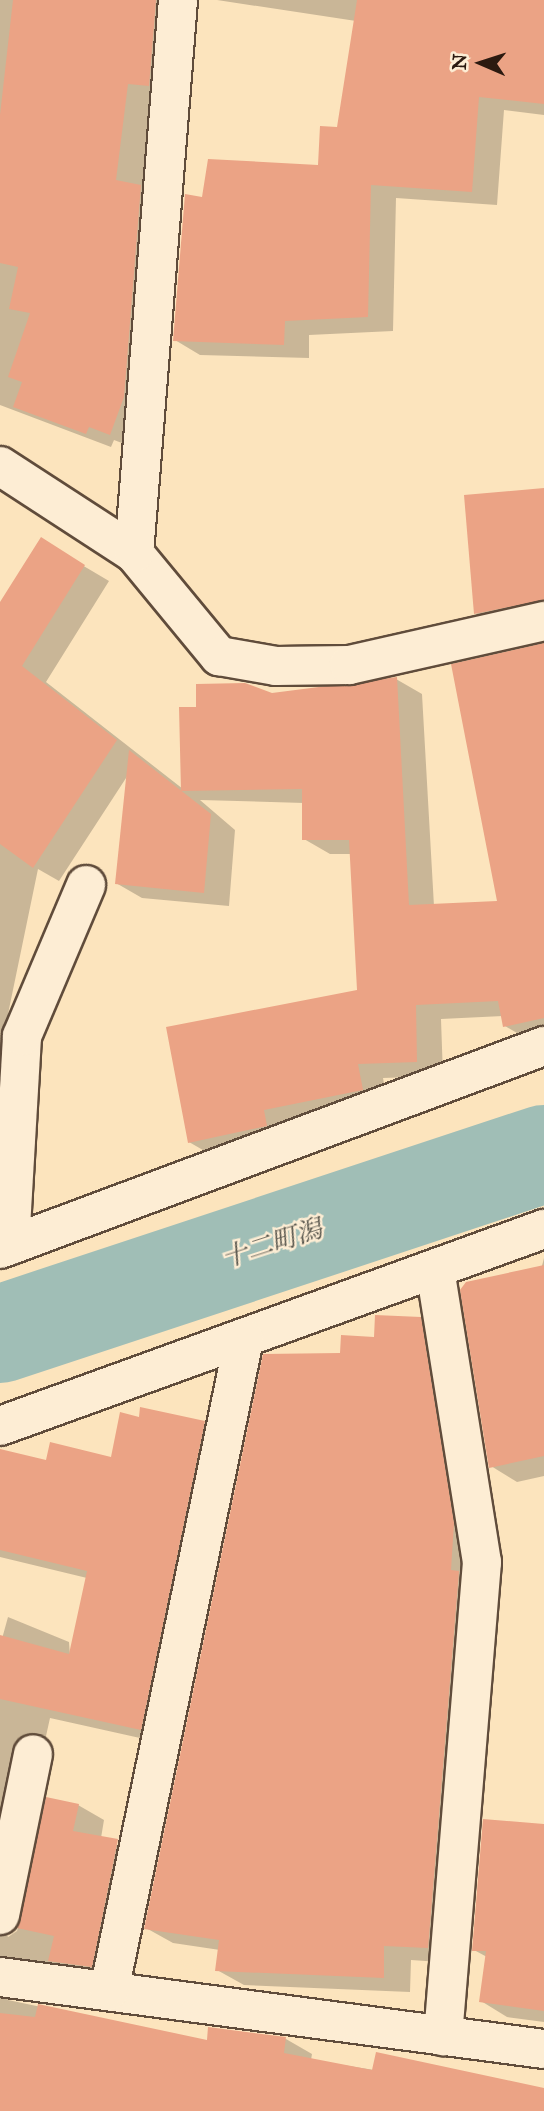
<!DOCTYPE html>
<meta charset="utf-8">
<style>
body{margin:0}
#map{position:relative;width:544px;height:2111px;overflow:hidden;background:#fce4bd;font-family:"IM FELL Great Primer","Noto Serif JP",serif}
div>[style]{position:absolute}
.shadow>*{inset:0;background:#0003}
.river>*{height:98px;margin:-49px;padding:0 49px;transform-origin:49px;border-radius:49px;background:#a0beb6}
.building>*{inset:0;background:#eba385}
.roads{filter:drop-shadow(2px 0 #604c3b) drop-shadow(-2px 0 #604c3b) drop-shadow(0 2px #604c3b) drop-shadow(0 -2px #604c3b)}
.minor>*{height:38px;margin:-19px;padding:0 19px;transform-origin:19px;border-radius:19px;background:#fdedd4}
span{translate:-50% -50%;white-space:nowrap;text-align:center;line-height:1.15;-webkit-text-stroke:5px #fdedd4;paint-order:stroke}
.water-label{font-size:26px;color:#55534a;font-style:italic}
.north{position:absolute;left:446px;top:28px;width:70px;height:70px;-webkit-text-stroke:5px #fdedd4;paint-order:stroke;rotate:273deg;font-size:19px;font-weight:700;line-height:28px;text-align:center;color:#2c1a10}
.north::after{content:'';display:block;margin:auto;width:24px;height:32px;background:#2c1a10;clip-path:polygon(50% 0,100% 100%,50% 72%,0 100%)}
</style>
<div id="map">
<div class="shadow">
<i style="clip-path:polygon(0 0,189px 0,153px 97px,142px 188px,166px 201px,135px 448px,114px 440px,111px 447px,0 405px)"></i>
<i style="clip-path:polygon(217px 0,544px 0,544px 115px,504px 110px,497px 205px,396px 198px,393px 331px,309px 335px,309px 358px,200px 355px,175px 340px,204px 199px,319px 167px,339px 128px,356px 21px)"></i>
<i style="clip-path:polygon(544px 490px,544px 618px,501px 628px,476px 613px)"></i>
<i style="clip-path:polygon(65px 555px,109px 581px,46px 682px,183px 789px,198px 709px,396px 679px,422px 694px,434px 906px,499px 903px,544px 645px,544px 1037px,531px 1041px,505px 1026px,503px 1016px,441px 1019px,443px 1076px,383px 1078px,388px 1105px,215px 1157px,189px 1142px,359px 991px,351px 854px,330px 854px,304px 839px,304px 803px,200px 800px,235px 830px,229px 906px,142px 898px,116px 883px,128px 775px,59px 881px,38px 869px,8px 1014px,20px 1021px,0 1107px,0 605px)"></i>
<i style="clip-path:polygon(544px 1258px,544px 1476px,517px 1482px,491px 1466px)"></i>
<i style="clip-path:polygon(420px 1319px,447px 1334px,480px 1539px,455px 1963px,411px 1960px,410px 1992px,244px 1985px,217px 1970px,220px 1950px,173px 1943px,146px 1928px,342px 1355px)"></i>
<i style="clip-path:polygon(141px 1419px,204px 1423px,230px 1438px,167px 1744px,50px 1718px,4px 1927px,8px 1937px,17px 1931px,48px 1799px,78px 1805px,104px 1820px,101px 1838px,144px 1856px,118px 1981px,4px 1989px,8px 2000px,208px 2042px,286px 2039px,312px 2054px,311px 2060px,544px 2097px,544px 2111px,0 2111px,0 1646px,8px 1617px,69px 1642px,70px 1656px,87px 1578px,0 1557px,0 1451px,47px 1462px,112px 1459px)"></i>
<i style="clip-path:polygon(544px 1826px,544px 2022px,507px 2017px,481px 2001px,487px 1957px,474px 1950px)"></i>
</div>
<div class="river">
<i style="left:0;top:1334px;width:573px;rotate:-18.31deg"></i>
</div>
<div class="building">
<i style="clip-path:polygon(13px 0,156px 0,149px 86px,128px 84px,116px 180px,141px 185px,124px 397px,110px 435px,89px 427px,86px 434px,13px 407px,22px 382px,8px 377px,30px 313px,9px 309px,18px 267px,0 263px,0 115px)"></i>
<i style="clip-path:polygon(357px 0,544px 0,544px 104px,479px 97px,472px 192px,371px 185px,368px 317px,285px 321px,284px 345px,173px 341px,185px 194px,202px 197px,208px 159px,318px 165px,320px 126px,337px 127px)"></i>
<i style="clip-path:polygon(544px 488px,544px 600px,474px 614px,464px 495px)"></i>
<i style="clip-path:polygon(41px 537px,85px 565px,22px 666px,117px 740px,33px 868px,0 844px,0 602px)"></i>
<i style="clip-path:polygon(544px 643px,544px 1018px,503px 1027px,498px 1001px,416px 1005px,417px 1062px,358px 1064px,363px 1090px,264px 1110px,267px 1126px,188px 1143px,166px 1027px,357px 990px,349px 840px,302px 840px,302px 789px,181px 791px,179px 707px,196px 707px,196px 684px,245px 683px,272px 693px,397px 677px,409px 905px,497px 901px,451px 664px)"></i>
<i style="clip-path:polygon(129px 750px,211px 814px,204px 893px,115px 884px)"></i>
<i style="clip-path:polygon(544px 1265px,544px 1456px,489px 1468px,460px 1290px,466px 1282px)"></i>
<i style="clip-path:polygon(375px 1315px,421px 1317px,454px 1523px,451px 1570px,459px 1571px,428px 1948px,384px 1946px,384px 1978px,215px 1971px,219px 1940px,144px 1929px,263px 1354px,340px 1353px,341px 1335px,374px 1337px)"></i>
<i style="clip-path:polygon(140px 1407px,205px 1421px,141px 1730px,0 1699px,0 1635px,69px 1654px,87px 1571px,0 1550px,0 1449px,46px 1460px,50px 1442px,111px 1457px,120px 1412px,139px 1417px)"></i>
<i style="clip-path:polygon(46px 1797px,79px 1804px,73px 1831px,118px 1839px,92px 1967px,48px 1961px,54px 1936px,17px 1928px)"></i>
<i style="clip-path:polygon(483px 1819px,544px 1824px,544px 2011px,479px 2002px,486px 1951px,472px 1951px)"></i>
<i style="clip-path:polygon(38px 2004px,207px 2040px,208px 2027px,286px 2037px,284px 2053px,372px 2070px,376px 2052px,544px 2088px,544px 2111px,0 2111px,0 2013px,35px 2017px)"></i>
</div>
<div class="roads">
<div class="minor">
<i style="left:0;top:466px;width:160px;rotate:33deg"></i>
<i style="left:134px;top:553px;width:134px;rotate:50.5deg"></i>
<i style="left:219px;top:656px;width:58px;rotate:10deg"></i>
<i style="left:276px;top:666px;width:73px;rotate:-0.8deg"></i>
<i style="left:349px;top:665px;width:200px;rotate:-12.7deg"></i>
<i style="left:134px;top:553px;width:555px;rotate:-85.45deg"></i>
<i style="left:10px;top:1245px;width:209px;rotate:-86.7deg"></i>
<i style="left:22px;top:1036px;width:164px;rotate:-67deg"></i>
<i style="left:0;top:1249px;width:581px;rotate:-20.46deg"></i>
<i style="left:435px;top:1269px;width:297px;rotate:80.9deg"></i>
<i style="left:482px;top:1562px;width:476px;rotate:94.7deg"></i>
<i style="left:0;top:1426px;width:579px;rotate:-19.91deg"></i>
<i style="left:0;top:1915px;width:164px;rotate:-78.4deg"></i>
<i style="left:0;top:1977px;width:549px;rotate:7.54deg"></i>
<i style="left:109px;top:1991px;width:666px;rotate:-78.3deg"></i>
</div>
</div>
<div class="water-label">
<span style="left:272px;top:1244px;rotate:-18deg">十二町潟</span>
</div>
<div class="north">N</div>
</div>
